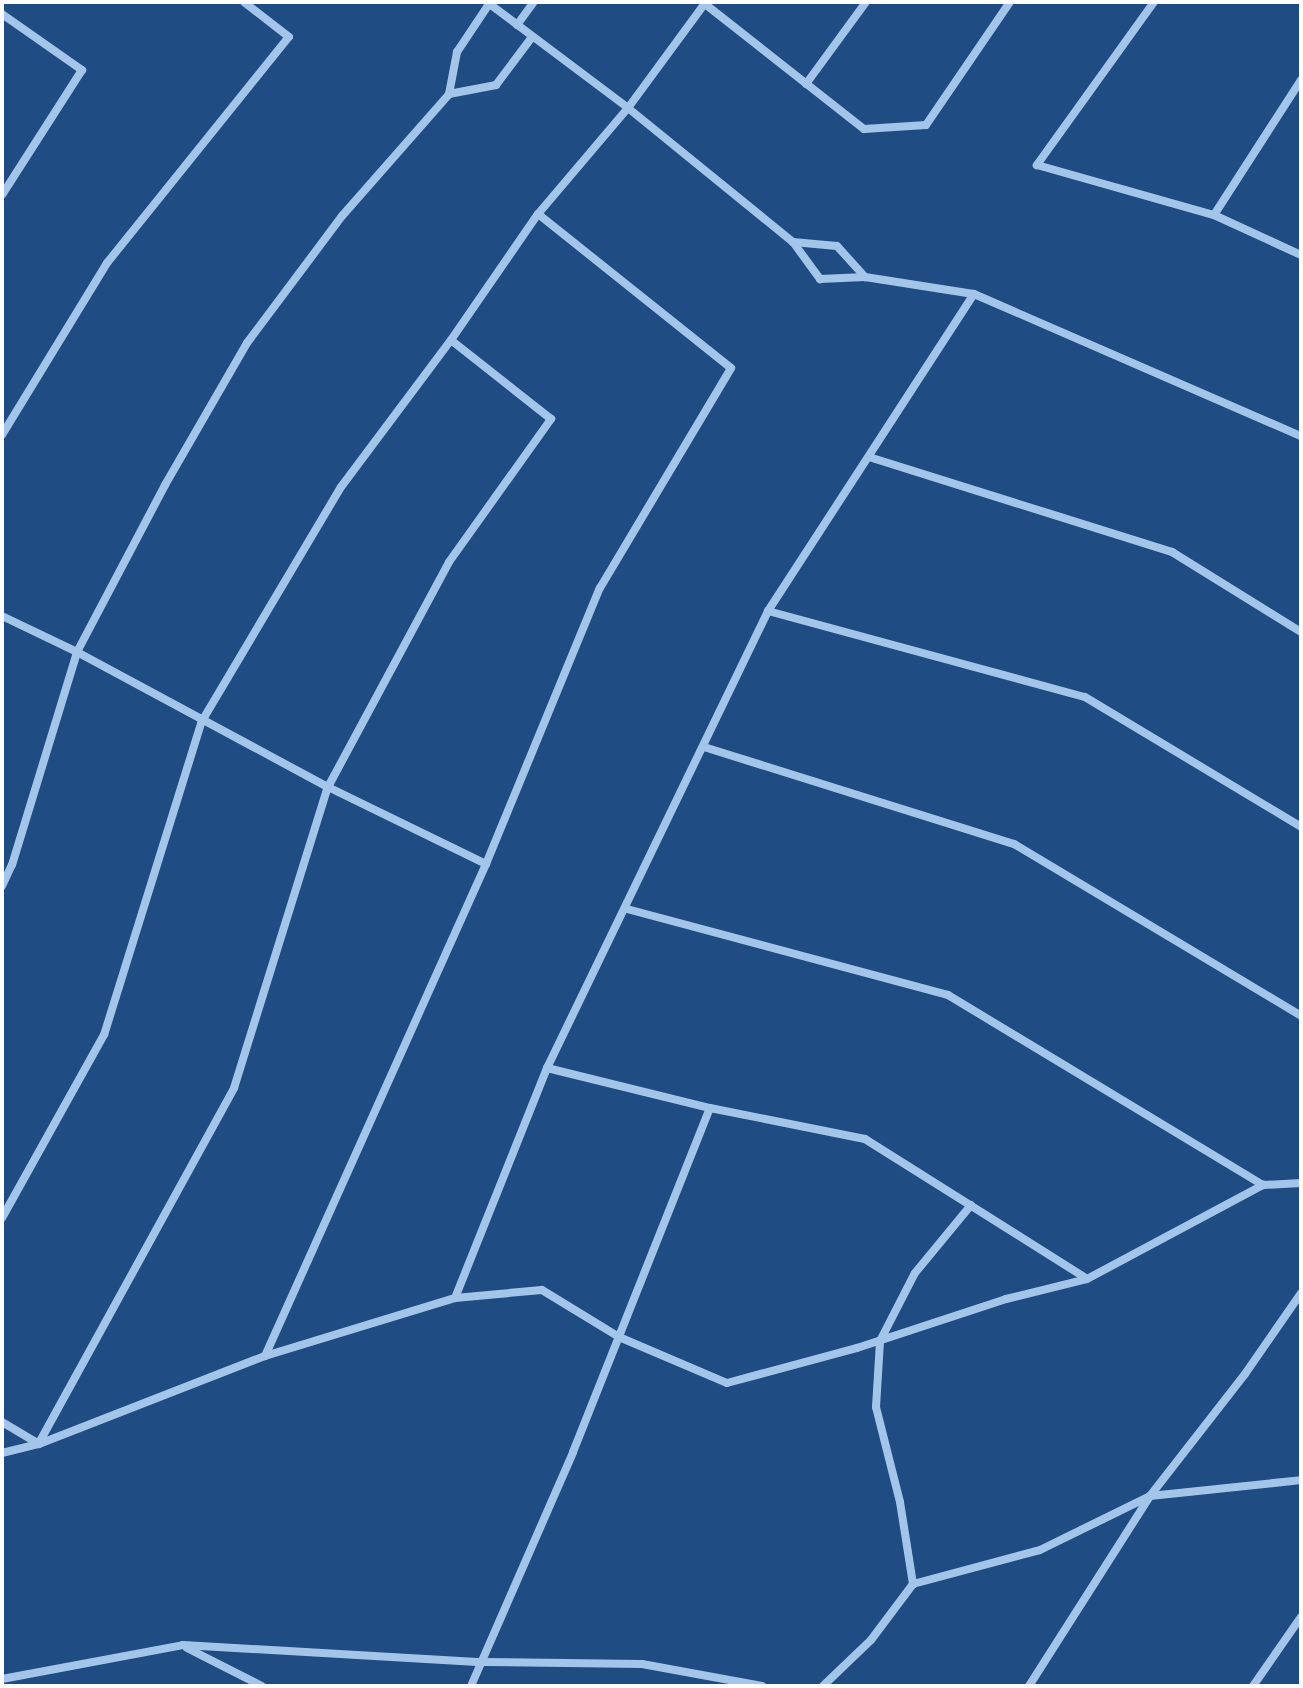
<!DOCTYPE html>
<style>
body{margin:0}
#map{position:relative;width:1303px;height:1688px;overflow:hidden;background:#1e4c83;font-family:"IBM Plex Sans",sans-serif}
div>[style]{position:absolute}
.street>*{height:8px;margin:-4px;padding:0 4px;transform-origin:4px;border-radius:4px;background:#a4c5ea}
span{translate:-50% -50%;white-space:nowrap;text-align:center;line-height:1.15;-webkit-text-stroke:7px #1e4c83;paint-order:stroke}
.frame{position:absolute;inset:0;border:4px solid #fff;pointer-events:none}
</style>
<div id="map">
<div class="street">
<i style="left:487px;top:2px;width:176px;rotate:36.9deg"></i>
<i style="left:628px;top:108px;width:213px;rotate:39.1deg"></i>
<i style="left:793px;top:242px;width:46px;rotate:53.9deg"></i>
<i style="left:820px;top:279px;width:45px;rotate:-2.5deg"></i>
<i style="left:865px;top:277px;width:110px;rotate:8.9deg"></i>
<i style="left:974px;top:294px;width:357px;rotate:23.5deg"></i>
<i style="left:1154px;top:2px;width:201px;rotate:125.7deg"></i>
<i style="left:1037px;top:165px;width:184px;rotate:15.8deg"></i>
<i style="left:1214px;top:215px;width:96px;rotate:24.7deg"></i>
<i style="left:705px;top:4px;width:202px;rotate:38.2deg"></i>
<i style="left:864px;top:129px;width:62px;rotate:-3.7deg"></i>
<i style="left:926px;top:125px;width:149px;rotate:-55.7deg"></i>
<i style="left:2px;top:14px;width:98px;rotate:35deg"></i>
<i style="left:82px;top:70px;width:148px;rotate:122.6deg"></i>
<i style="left:517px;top:25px;width:29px;rotate:-54deg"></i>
<i style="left:806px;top:84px;width:102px;rotate:-53.8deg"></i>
<i style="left:449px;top:94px;width:48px;rotate:-10.8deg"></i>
<i style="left:496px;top:85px;width:60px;rotate:-53.1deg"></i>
<i style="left:1214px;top:215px;width:161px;rotate:-57.2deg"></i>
<i style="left:793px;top:242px;width:44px;rotate:5.2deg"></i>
<i style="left:837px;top:246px;width:42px;rotate:47.9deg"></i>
<i style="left:2px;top:435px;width:202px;rotate:-58.6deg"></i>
<i style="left:107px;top:263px;width:290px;rotate:-51.2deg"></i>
<i style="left:289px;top:37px;width:57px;rotate:-142.1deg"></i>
<i style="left:869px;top:457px;width:318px;rotate:17.4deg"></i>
<i style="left:1172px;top:552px;width:152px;rotate:31.8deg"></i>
<i style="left:768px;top:611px;width:328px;rotate:15.2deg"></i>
<i style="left:1085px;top:697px;width:252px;rotate:31deg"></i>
<i style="left:2px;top:616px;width:83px;rotate:25.6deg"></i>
<i style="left:77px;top:652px;width:285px;rotate:28.3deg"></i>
<i style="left:328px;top:787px;width:176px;rotate:26deg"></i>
<i style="left:704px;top:747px;width:325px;rotate:17.4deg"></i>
<i style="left:1014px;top:844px;width:335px;rotate:30.9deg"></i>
<i style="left:2px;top:886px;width:23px;rotate:-65deg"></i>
<i style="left:12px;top:865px;width:223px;rotate:-73deg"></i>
<i style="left:77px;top:652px;width:189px;rotate:-62.2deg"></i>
<i style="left:165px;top:485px;width:164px;rotate:-60deg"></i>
<i style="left:247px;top:343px;width:159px;rotate:-53.2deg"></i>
<i style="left:342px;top:216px;width:162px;rotate:-48.7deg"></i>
<i style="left:449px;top:94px;width:43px;rotate:-79.2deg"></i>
<i style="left:457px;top:52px;width:58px;rotate:-56.3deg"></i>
<i style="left:627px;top:909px;width:332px;rotate:15deg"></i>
<i style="left:948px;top:995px;width:368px;rotate:31.1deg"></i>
<i style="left:547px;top:1068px;width:168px;rotate:13.8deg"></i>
<i style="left:710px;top:1108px;width:158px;rotate:11.3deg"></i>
<i style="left:865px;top:1139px;width:262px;rotate:32.2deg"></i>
<i style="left:2px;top:1218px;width:210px;rotate:-60.9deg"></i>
<i style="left:104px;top:1035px;width:329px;rotate:-72.7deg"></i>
<i style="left:202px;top:721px;width:272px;rotate:-59.3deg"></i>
<i style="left:341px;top:487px;width:184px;rotate:-53.2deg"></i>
<i style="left:451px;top:340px;width:153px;rotate:-55.4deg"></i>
<i style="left:538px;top:214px;width:139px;rotate:-49.7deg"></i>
<i style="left:628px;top:108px;width:132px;rotate:-53.7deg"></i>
<i style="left:455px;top:1298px;width:248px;rotate:-68.2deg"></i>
<i style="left:547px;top:1068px;width:508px;rotate:-64.19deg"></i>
<i style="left:768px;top:611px;width:378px;rotate:-57deg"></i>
<i style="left:265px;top:1356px;width:539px;rotate:-65.81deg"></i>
<i style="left:486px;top:864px;width:299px;rotate:-67.6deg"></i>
<i style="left:600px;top:588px;width:256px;rotate:-59.2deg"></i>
<i style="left:731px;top:368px;width:247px;rotate:-141.4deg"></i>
<i style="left:2px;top:1422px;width:43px;rotate:30.7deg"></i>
<i style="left:39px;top:1443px;width:405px;rotate:-61.2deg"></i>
<i style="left:234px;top:1088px;width:315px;rotate:-72.7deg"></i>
<i style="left:328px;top:787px;width:255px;rotate:-61.7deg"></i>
<i style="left:449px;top:562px;width:176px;rotate:-54.5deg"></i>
<i style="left:551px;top:419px;width:127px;rotate:-141.7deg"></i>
<i style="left:2px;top:1453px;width:38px;rotate:-14deg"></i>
<i style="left:39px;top:1444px;width:243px;rotate:-21.3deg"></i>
<i style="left:265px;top:1356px;width:199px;rotate:-17deg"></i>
<i style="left:455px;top:1298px;width:87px;rotate:-5.3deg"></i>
<i style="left:542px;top:1290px;width:90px;rotate:31.4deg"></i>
<i style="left:619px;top:1337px;width:117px;rotate:23.1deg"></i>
<i style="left:727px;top:1383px;width:135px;rotate:-15.1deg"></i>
<i style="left:857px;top:1348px;width:157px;rotate:-18.2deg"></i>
<i style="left:1006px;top:1299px;width:83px;rotate:-13.9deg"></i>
<i style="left:1087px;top:1279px;width:200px;rotate:-28.1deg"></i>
<i style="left:1263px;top:1185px;width:38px;rotate:-3deg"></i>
<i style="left:913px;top:1584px;width:83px;rotate:-99deg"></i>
<i style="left:900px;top:1502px;width:98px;rotate:-104.2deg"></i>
<i style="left:876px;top:1407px;width:66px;rotate:-86.5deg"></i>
<i style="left:880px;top:1341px;width:76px;rotate:-62.8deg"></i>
<i style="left:915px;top:1273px;width:88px;rotate:-50.5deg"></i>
<i style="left:187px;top:1648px;width:84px;rotate:26.9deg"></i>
<i style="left:2px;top:1679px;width:184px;rotate:-10.6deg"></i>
<i style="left:183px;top:1645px;width:299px;rotate:3.3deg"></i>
<i style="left:482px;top:1662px;width:160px;rotate:0.7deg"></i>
<i style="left:642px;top:1664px;width:122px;rotate:10.4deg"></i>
<i style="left:471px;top:1686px;width:255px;rotate:-66.4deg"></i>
<i style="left:573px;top:1452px;width:370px;rotate:-68.3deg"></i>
<i style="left:823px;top:1686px;width:66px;rotate:-43.8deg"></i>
<i style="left:871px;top:1640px;width:70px;rotate:-53.1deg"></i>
<i style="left:913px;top:1584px;width:131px;rotate:-15deg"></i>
<i style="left:1040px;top:1550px;width:123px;rotate:-26.1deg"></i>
<i style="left:1150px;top:1496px;width:152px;rotate:-6deg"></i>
<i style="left:1029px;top:1686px;width:225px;rotate:-57.5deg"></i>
<i style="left:1150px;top:1496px;width:155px;rotate:-52.1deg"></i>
<i style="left:1245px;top:1374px;width:98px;rotate:-55.3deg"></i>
<i style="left:1253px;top:1686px;width:84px;rotate:-55.2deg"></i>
</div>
<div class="frame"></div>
</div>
